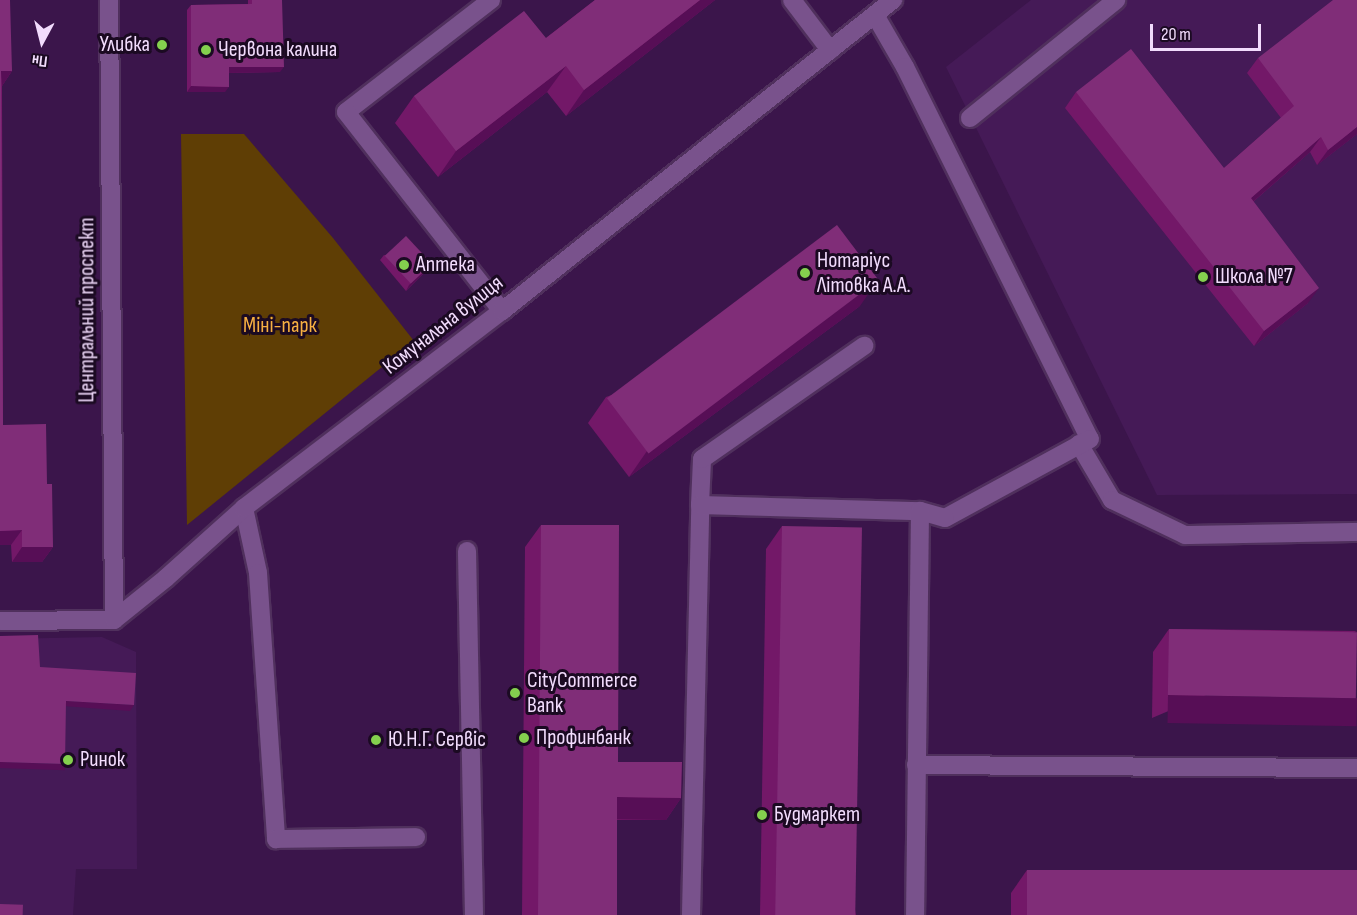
<!DOCTYPE html>
<meta charset="utf-8">
<style>
body{margin:0}
#map{position:relative;width:1357px;height:915px;overflow:hidden;background:#3b154b;font-family:"Sofia Sans Condensed",sans-serif}
div>[style]{position:absolute}
.built>*{inset:0;background:#451a57}
.green>*{inset:0;background:#5f3e05}
.roads{filter:drop-shadow(2px 0 #50305d) drop-shadow(-2px 0 #50305d) drop-shadow(0 2px #50305d) drop-shadow(0 -2px #50305d)}
.lane>*{height:18px;margin:-9px;padding:0 9px;transform-origin:9px;border-radius:9px;background:#79528c}
.street>*{height:18px;margin:-9px;padding:0 9px;transform-origin:9px;border-radius:9px;background:#79528c}
.secondary>*{height:18px;margin:-9px;padding:0 9px;transform-origin:9px;border-radius:9px;background:#79528c}
.wall>*{inset:0;background:#731868}
.shaded-wall>*{inset:0;background:#570e56;transform-origin:0 0}
.building>*{inset:0;background:#802d78;transform-origin:0 0}
.dots>*{width:16px;height:16px;translate:-50% -50%;box-sizing:border-box;border:3px solid #1b0a22;border-radius:50%}
span{translate:-50% -50%;white-space:nowrap;text-align:center;line-height:1.15;-webkit-text-stroke:6px #1b0a22;paint-order:stroke}
.poi-label{font-size:22px;color:#f2dcfd}
.right{translate:-100% -50%;text-align:right}
.left{translate:0 -50%;text-align:left}
.street-label{font-size:22px;color:#f2dcfd}
.park-label{font-size:22px;color:#f7b042}
.north{position:absolute;left:12px;top:12px;width:60px;height:60px;-webkit-text-stroke:4px #1b0a22;paint-order:stroke;rotate:187deg;font-size:16px;font-weight:700;line-height:24px;text-align:center;color:#f2dcfd}
.north::after{content:'';display:block;margin:auto;width:21px;height:27px;background:#f2dcfd;clip-path:polygon(50% 0,100% 100%,50% 72%,0 100%)}
.scale{position:absolute;left:1150px;top:24px;width:111px;height:27px;box-sizing:border-box;border:3px solid #f2dcfd;border-top:0;padding-left:8px;font-size:18px;line-height:21px;white-space:nowrap;color:#f2dcfd;-webkit-text-stroke:4px #1b0a22;paint-order:stroke}
</style>
<div id="map">
<div class="built">
<i style="clip-path:polygon(1031px 0,1357px 0,1357px 494px,1157px 495px,946px 67px)"></i>
<i style="clip-path:polygon(102px 637px,136px 652px,137px 869px,76px 869px,73px 915px,0 915px,0 639px)"></i>
</div>
<div class="green">
<i style="clip-path:polygon(181px 134px,244px 134px,333px 238px,414px 341px,187px 525px)"></i>
</div>
<div class="roads">
<div class="lane">
<i style="left:491px;top:0;width:183px;rotate:142.3deg"></i>
<i style="left:346px;top:112px;width:253px;rotate:51.9deg"></i>
<i style="left:792px;top:0;width:63px;rotate:52.8deg"></i>
<i style="left:970px;top:118px;width:188px;rotate:-38.9deg"></i>
<i style="left:1079px;top:444px;width:65px;rotate:59.5deg"></i>
<i style="left:1112px;top:500px;width:81px;rotate:25.6deg"></i>
<i style="left:1185px;top:535px;width:172px;rotate:-1deg"></i>
<i style="left:700px;top:505px;width:46px;rotate:-87.5deg"></i>
<i style="left:702px;top:459px;width:198px;rotate:-34.9deg"></i>
<i style="left:244px;top:508px;width:66px;rotate:77.8deg"></i>
<i style="left:258px;top:573px;width:267px;rotate:86.1deg"></i>
<i style="left:276px;top:839px;width:140px;rotate:-0.8deg"></i>
<i style="left:467px;top:551px;width:364px;rotate:88.9deg"></i>
<i style="left:916px;top:765px;width:441px;rotate:0.4deg"></i>
<i style="left:691px;top:915px;width:410px;rotate:-88.7deg"></i>
<i style="left:700px;top:505px;width:220px;rotate:1.6deg"></i>
</div>
<div class="street">
<i style="left:875px;top:15px;width:60px;rotate:60deg"></i>
<i style="left:905px;top:67px;width:415px;rotate:63.6deg"></i>
<i style="left:1090px;top:439px;width:165px;rotate:151.4deg"></i>
<i style="left:945px;top:518px;width:26px;rotate:-164deg"></i>
<i style="left:920px;top:511px;width:404px;rotate:90.7deg"></i>
<i style="left:114px;top:620px;width:67px;rotate:-38.9deg"></i>
<i style="left:166px;top:578px;width:105px;rotate:-41.9deg"></i>
<i style="left:244px;top:508px;width:325px;rotate:-37.4deg"></i>
<i style="left:502px;top:311px;width:500px;rotate:-38.5deg"></i>
</div>
<div class="secondary">
<i style="left:0;top:621px;width:114px;rotate:-0.5deg"></i>
<i style="left:114px;top:620px;width:620px;rotate:-90.46deg"></i>
</div>
</div>
<div class="wall">
<i style="clip-path:polygon(0 0,12px 71px,2px 86px,3px 425px,47px 484px,53px 547px,42px 562px,12px 562px,11px 545px,0 545px)"></i>
<i style="clip-path:polygon(248px 0,282px 0,280px 72px,229px 73px,225px 92px,187px 92px,187px 10px,191px 5px,248px 4px)"></i>
<i style="clip-path:polygon(595px 0,715px 0,566px 116px,547px 92px,438px 177px,395px 123px,414px 96px,546px 38px)"></i>
<i style="clip-path:polygon(1258px 58px,1357px 134px,1317px 165px,1310px 152px,1253px 202px,1308px 303px,1254px 346px,1065px 108px,1076px 92px,1224px 168px,1281px 118px,1247px 73px)"></i>
<i style="clip-path:polygon(384px 255px,428px 269px,406px 291px,380px 260px)"></i>
<i style="clip-path:polygon(860px 306px,629px 477px,588px 423px,606px 397px)"></i>
<i style="clip-path:polygon(541px 525px,618px 762px,681px 798px,666px 820px,617px 820px,617px 915px,522px 915px,525px 547px)"></i>
<i style="clip-path:polygon(782px 526px,856px 915px,760px 915px,766px 549px)"></i>
<i style="clip-path:polygon(1169px 629px,1357px 631px,1152px 718px,1153px 652px)"></i>
<i style="clip-path:polygon(1027px 870px,1357px 915px,1011px 915px,1011px 893px)"></i>
</div>
<div class="shaded-wall">
<i style="clip-path:polygon(700px 0,715px 0,566px 116px,584px 90px)"></i>
<i style="clip-path:polygon(566px 66px,547px 92px,438px 177px,456px 151px)"></i>
<i style="clip-path:polygon(229px 67px,284px 67px,280px 72px,225px 73px)"></i>
<i style="clip-path:polygon(1px 71px,12px 71px,2px 86px)"></i>
<i style="clip-path:polygon(191px 86px,229px 87px,225px 92px,187px 92px)"></i>
<i style="clip-path:polygon(1357px 127px,1357px 134px,1317px 165px,1328px 150px)"></i>
<i style="clip-path:polygon(1321px 137px,1310px 152px,1240px 213px,1251px 198px)"></i>
<i style="clip-path:polygon(432px 264px,428px 269px,406px 291px,409px 285px)"></i>
<i style="clip-path:polygon(878px 280px,860px 306px,629px 477px,647px 451px)"></i>
<i style="clip-path:polygon(1319px 288px,1308px 303px,1254px 346px,1264px 331px)"></i>
<i style="clip-path:polygon(22px 530px,11px 545px,0 545px,0 531px)"></i>
<i style="clip-path:polygon(22px 547px,53px 547px,42px 562px,12px 562px)"></i>
<i style="left:1168px;top:695px;width:189px;height:28px;rotate:1deg"></i>
<i style="clip-path:polygon(66px 701px,134px 705px,130px 711px,63px 706px)"></i>
<i style="left:0;top:762px;width:65px;height:6px;rotate:2deg"></i>
<i style="clip-path:polygon(617px 797px,681px 798px,666px 820px,602px 819px)"></i>
</div>
<div class="building">
<i style="clip-path:polygon(0 0,10px 0,12px 71px,1px 71px,3px 425px,46px 424px,47px 484px,52px 484px,53px 547px,22px 547px,22px 530px,0 531px)"></i>
<i style="clip-path:polygon(252px 0,282px 0,284px 67px,229px 67px,229px 87px,191px 86px,191px 5px,252px 4px)"></i>
<i style="clip-path:polygon(595px 0,700px 0,584px 90px,566px 66px,456px 151px,414px 96px,524px 11px,546px 38px)"></i>
<i style="clip-path:polygon(1333px 0,1357px 0,1357px 127px,1328px 150px,1321px 137px,1251px 198px,1319px 288px,1264px 331px,1076px 92px,1131px 49px,1224px 168px,1294px 106px,1258px 58px)"></i>
<i style="left:837px;top:225px;width:69px;height:288px;rotate:53deg"></i>
<i style="left:406px;top:236px;width:38px;height:29px;rotate:47deg"></i>
<i style="clip-path:polygon(541px 525px,619px 525px,618px 762px,682px 762px,681px 798px,617px 797px,617px 915px,538px 915px)"></i>
<i style="left:782px;top:526px;width:80px;height:389px;rotate:1deg"></i>
<i style="left:1169px;top:629px;width:188px;height:66px;rotate:1deg"></i>
<i style="clip-path:polygon(38px 635px,40px 667px,136px 673px,134px 705px,66px 701px,65px 764px,0 762px,0 636px)"></i>
<i style="left:1027px;top:870px;width:330px;height:45px"></i>
<i style="left:0;top:904px;width:23px;height:11px;rotate:2deg"></i>
</div>
<div class="dots">
<i style="left:162px;top:45px;background:#84d04e"></i>
<i style="left:206px;top:50px;background:#84d04e"></i>
<i style="left:404px;top:265px;background:#84d04e"></i>
<i style="left:805px;top:273px;background:#84d04e"></i>
<i style="left:1203px;top:277px;background:#84d04e"></i>
<i style="left:515px;top:693px;background:#84d04e"></i>
<i style="left:524px;top:738px;background:#84d04e"></i>
<i style="left:376px;top:740px;background:#84d04e"></i>
<i style="left:68px;top:760px;background:#84d04e"></i>
<i style="left:762px;top:815px;background:#84d04e"></i>
</div>
<div class="poi-label">
<span class="right" style="left:150px;top:45px">Улибка</span>
<span class="left" style="left:218px;top:50px">Червона калина</span>
<span class="left" style="left:817px;top:273px">Нотаріус<br>Літовка А.А.</span>
<span class="left" style="left:416px;top:265px">Аптека</span>
<span class="left" style="left:1215px;top:277px">Школа №7</span>
<span class="left" style="left:527px;top:693px">CityCommerce<br>Bank</span>
<span class="left" style="left:536px;top:738px">Профинбанк</span>
<span class="left" style="left:388px;top:740px">Ю.Н.Г. Сервіс</span>
<span class="left" style="left:80px;top:760px">Ринок</span>
<span class="left" style="left:774px;top:815px">Будмаркет</span>
</div>
<div class="street-label">
<span style="left:87px;top:310px;rotate:-90deg">Центральний проспект</span>
<span style="left:443px;top:325px;rotate:-38deg">Комунальна вулиця</span>
</div>
<div class="park-label">
<span style="left:280px;top:326px">Міні-парк</span>
</div>
<div class="north">Пн</div>
<div class="scale">20 m</div>
</div>
